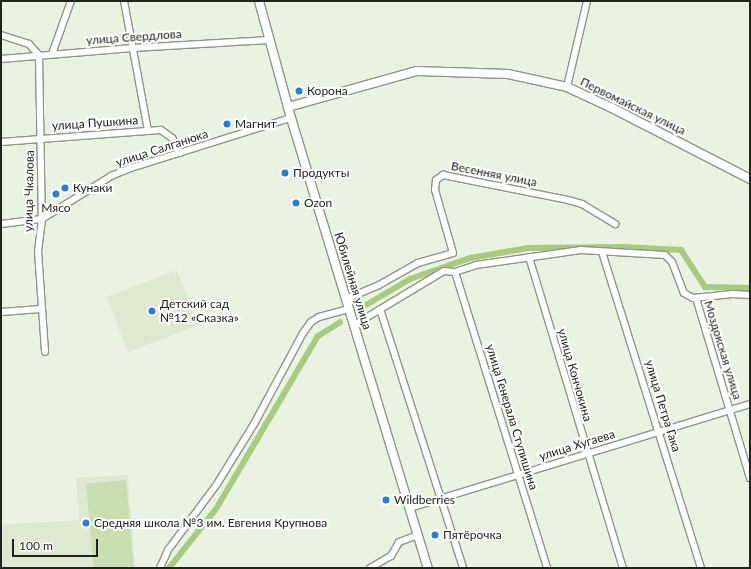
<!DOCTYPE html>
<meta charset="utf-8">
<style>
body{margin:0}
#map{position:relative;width:751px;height:569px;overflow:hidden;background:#eaf2e1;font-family:Lato,sans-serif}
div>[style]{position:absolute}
.built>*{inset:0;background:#dde9d1;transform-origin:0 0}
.green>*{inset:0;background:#c9dfb1;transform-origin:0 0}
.canal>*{height:6px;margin:-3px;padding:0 3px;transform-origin:3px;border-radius:3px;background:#a9cb81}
.roads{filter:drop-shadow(1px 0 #8f9687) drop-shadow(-1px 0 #8f9687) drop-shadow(0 1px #8f9687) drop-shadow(0 -1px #8f9687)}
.minor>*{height:6px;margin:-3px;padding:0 3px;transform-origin:3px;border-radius:3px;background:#fff}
.major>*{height:8px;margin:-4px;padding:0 4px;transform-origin:4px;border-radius:4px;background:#fff}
.dots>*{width:11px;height:11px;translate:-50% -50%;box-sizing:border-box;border:2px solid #fff;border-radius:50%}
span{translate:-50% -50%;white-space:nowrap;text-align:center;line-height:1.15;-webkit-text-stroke:4px #fff;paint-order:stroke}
.street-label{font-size:12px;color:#21241d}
.poi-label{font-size:12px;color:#21241d}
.left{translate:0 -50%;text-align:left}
.frame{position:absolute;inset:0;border:2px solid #21241d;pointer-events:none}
.scale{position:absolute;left:12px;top:539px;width:86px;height:18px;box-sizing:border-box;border:2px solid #21241d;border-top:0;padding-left:5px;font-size:12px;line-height:14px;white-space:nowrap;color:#21241d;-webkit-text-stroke:3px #fff;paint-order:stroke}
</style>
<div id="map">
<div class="built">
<i style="left:177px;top:270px;width:59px;height:75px;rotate:69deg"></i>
<i style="clip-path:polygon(128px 475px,135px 568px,1px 568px,1px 525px,79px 520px,76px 478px)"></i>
</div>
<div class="green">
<i style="left:126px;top:480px;width:88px;height:40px;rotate:85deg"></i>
</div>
<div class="canal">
<i style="left:361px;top:308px;width:57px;rotate:-30.6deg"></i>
<i style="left:410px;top:279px;width:64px;rotate:-19.3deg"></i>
<i style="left:470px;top:258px;width:59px;rotate:-9.8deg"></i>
<i style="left:528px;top:248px;width:96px;rotate:-0.6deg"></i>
<i style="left:624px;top:247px;width:57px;rotate:3deg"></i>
<i style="left:681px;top:250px;width:44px;rotate:57deg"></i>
<i style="left:705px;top:287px;width:45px;rotate:1.3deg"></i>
<i style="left:169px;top:568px;width:75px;rotate:-51.5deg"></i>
<i style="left:216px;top:509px;width:201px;rotate:-59.5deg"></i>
<i style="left:318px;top:336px;width:26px;rotate:-32deg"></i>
</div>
<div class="roads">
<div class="minor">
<i style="left:124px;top:1px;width:132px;rotate:79.5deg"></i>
<i style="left:1px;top:35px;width:29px;rotate:18deg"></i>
<i style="left:29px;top:44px;width:15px;rotate:48deg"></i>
<i style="left:39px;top:55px;width:164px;rotate:89deg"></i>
<i style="left:42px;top:219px;width:32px;rotate:97deg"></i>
<i style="left:38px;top:251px;width:101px;rotate:86deg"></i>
<i style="left:52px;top:54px;width:56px;rotate:-70.3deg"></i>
<i style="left:1px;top:59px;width:132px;rotate:-4.8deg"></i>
<i style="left:133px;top:48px;width:136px;rotate:-3.4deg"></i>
<i style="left:567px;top:87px;width:88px;rotate:-76.9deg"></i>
<i style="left:1px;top:142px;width:160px;rotate:-4.3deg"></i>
<i style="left:161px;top:130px;width:14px;rotate:36deg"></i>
<i style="left:172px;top:138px;width:17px;rotate:62deg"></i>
<i style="left:1px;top:224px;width:41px;rotate:-7deg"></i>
<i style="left:42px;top:219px;width:81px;rotate:-31.9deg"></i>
<i style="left:111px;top:176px;width:22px;rotate:-22deg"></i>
<i style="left:131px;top:168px;width:168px;rotate:-17.4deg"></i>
<i style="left:602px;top:252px;width:331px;rotate:72.6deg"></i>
<i style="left:529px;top:257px;width:325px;rotate:73.2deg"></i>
<i style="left:455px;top:272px;width:310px;rotate:72.7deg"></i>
<i style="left:696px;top:298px;width:188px;rotate:73.3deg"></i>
<i style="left:346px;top:299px;width:36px;rotate:-23deg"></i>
<i style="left:379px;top:285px;width:45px;rotate:-29.4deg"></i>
<i style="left:418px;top:263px;width:36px;rotate:-16deg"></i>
<i style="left:453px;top:253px;width:66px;rotate:-105.9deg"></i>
<i style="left:435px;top:190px;width:10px;rotate:-84deg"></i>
<i style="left:436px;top:180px;width:9px;rotate:-36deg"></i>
<i style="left:443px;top:175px;width:127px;rotate:11.3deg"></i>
<i style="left:568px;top:200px;width:15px;rotate:16deg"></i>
<i style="left:582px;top:204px;width:39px;rotate:31deg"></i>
<i style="left:380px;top:309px;width:272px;rotate:72.2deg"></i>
<i style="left:1px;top:312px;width:40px;rotate:-4.3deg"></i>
<i style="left:354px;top:325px;width:105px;rotate:-31deg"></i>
<i style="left:444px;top:271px;width:11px;rotate:5deg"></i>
<i style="left:455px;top:272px;width:22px;rotate:-18deg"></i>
<i style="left:476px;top:265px;width:106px;rotate:-8.1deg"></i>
<i style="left:581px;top:250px;width:84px;rotate:3.4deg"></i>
<i style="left:665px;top:255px;width:10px;rotate:45deg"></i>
<i style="left:672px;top:262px;width:33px;rotate:69deg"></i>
<i style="left:684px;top:293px;width:10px;rotate:29deg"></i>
<i style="left:693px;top:298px;width:40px;rotate:-5.7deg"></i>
<i style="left:733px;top:294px;width:17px;rotate:3deg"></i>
<i style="left:410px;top:508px;width:356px;rotate:-17deg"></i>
<i style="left:160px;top:568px;width:20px;rotate:-66deg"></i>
<i style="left:168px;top:550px;width:82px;rotate:-53.4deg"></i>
<i style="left:217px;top:484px;width:70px;rotate:-58.3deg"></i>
<i style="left:254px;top:424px;width:103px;rotate:-61.7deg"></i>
<i style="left:303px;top:333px;width:14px;rotate:-54deg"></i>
<i style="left:311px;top:322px;width:9px;rotate:-32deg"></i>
<i style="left:319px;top:317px;width:31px;rotate:-15deg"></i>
<i style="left:370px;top:568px;width:24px;rotate:-30deg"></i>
<i style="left:391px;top:556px;width:16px;rotate:-60deg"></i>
<i style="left:399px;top:542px;width:20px;rotate:-20deg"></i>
</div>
<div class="major">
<i style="left:259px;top:1px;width:121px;rotate:74.7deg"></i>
<i style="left:291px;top:118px;width:470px;rotate:73.1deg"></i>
<i style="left:288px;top:107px;width:134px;rotate:-15.6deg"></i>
<i style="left:417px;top:71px;width:91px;rotate:1.9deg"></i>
<i style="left:508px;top:74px;width:60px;rotate:12.4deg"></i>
<i style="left:567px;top:87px;width:50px;rotate:25deg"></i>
<i style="left:612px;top:108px;width:155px;rotate:27.2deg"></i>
</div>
</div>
<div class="dots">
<i style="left:299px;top:91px;background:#2c7ecd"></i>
<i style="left:227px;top:124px;background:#2c7ecd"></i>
<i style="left:285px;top:173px;background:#2c7ecd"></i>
<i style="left:65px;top:188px;background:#2c7ecd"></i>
<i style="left:56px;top:194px;background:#2c7ecd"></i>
<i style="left:296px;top:203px;background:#2c7ecd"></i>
<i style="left:152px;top:311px;background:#2c7ecd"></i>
<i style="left:386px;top:500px;background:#2c7ecd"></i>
<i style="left:86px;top:523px;background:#2c7ecd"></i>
<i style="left:435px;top:535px;background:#2c7ecd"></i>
</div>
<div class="street-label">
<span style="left:134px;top:37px;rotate:-4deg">улица Свердлова</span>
<span style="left:633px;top:106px;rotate:26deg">Первомайская улица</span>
<span style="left:95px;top:123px;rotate:-4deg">улица Пушкина</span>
<span style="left:162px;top:148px;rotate:-18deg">улица Салганюка</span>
<span style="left:494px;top:174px;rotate:11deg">Весенняя улица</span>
<span style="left:29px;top:191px;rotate:-89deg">улица Чкалова</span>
<span style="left:353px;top:281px;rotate:73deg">Юбилейная улица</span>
<span style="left:723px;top:350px;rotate:73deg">Моздокская улица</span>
<span style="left:575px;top:375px;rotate:74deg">улица Кончокина</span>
<span style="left:663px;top:406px;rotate:73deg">улица Петра Гака</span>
<span style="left:512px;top:417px;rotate:73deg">улица Генерала Ступишина</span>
<span style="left:577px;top:445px;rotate:-17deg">улица Хугаева</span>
</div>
<div class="poi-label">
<span class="left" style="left:307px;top:91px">Корона</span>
<span class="left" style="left:235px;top:124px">Магнит</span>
<span class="left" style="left:293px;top:173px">Продукты</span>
<span class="left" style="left:73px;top:188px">Кунаки</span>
<span class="left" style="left:304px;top:203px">Ozon</span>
<span style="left:56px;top:208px">Мясо</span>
<span class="left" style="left:160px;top:311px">Детский сад<br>№12 «Сказка»</span>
<span class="left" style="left:394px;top:500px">Wildberries</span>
<span class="left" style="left:94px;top:523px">Средняя школа №3 им. Евгения Крупнова</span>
<span class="left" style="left:443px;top:535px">Пятёрочка</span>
</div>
<div class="frame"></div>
<div class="scale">100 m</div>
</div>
